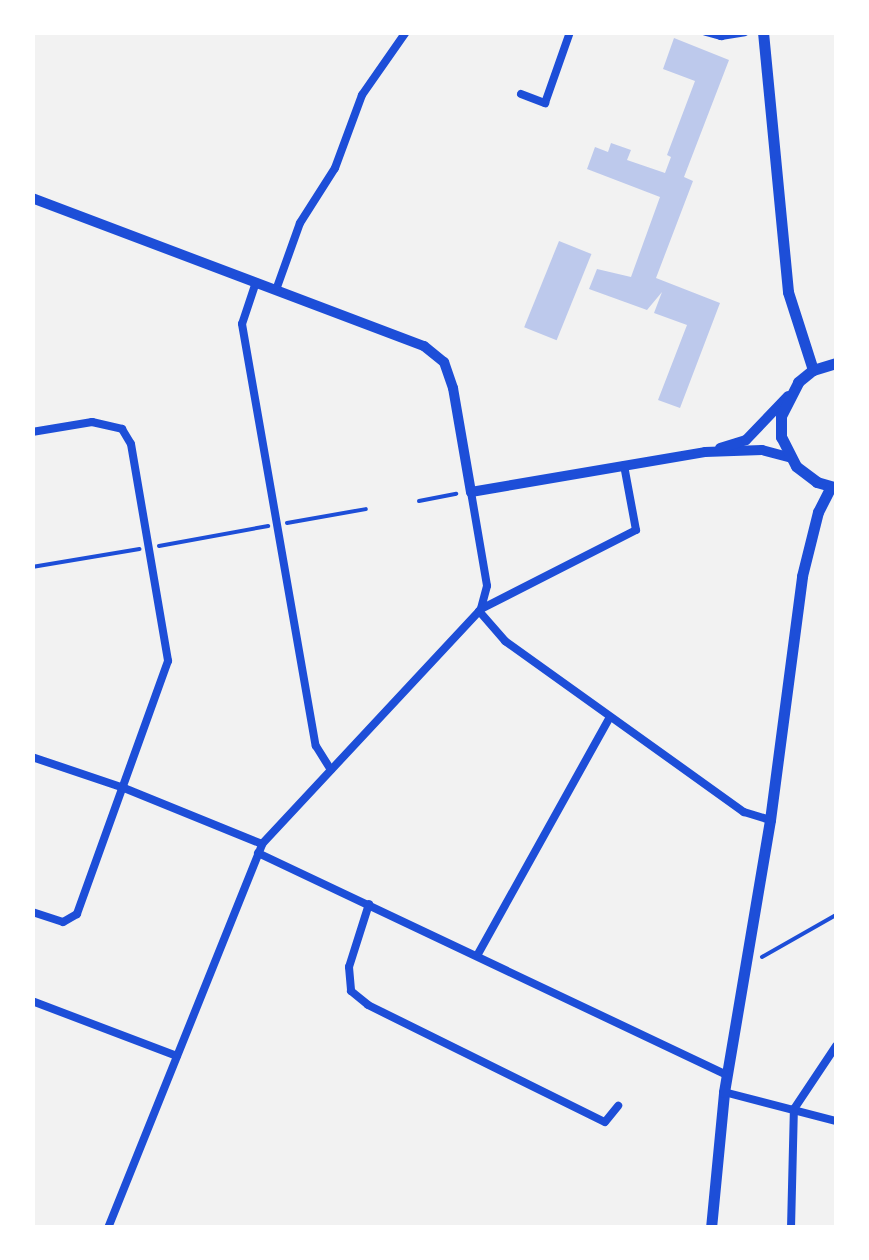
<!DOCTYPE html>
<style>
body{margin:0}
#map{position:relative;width:869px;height:1260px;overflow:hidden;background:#f2f2f2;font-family:Manrope,sans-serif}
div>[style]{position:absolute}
.building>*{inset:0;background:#bdc9ec;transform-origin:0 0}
.path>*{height:4px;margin:-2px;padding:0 2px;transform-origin:2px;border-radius:2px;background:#1d4ed8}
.minor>*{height:8px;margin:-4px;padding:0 4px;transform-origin:4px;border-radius:4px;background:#1d4ed8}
.tertiary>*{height:10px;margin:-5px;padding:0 5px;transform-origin:5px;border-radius:5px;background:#1d4ed8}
.secondary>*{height:11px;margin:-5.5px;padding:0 5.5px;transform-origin:5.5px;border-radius:5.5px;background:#1d4ed8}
span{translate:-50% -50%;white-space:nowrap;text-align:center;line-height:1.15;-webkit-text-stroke:10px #fff;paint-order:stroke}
.frame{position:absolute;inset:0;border:35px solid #fff;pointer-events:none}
</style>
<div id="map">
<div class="building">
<i style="clip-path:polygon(674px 38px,729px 60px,684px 177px,693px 181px,656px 278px,720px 303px,680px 408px,658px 400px,687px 325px,654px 313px,662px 292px,647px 310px,589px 289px,597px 269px,631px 277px,660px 197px,587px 169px,595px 147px,608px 152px,611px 143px,631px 150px,627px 160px,665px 173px,671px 157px,667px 155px,695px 81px,663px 69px)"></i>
<i style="left:559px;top:241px;width:35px;height:93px;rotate:22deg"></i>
</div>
<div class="path">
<i style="left:419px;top:501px;width:38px;rotate:-11deg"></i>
<i style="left:287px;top:523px;width:80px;rotate:-10deg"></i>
<i style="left:159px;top:546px;width:111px;rotate:-10.4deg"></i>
<i style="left:32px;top:567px;width:109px;rotate:-9.5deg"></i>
<i style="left:762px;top:957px;width:85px;rotate:-29.6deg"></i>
</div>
<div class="minor">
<i style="left:706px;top:32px;width:16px;rotate:15deg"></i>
<i style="left:721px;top:36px;width:24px;rotate:-9deg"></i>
<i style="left:521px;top:94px;width:26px;rotate:21deg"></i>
<i style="left:545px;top:103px;width:75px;rotate:-70.6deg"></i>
<i style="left:256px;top:282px;width:44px;rotate:108.4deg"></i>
<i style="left:242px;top:324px;width:428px;rotate:80.1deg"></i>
<i style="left:316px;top:746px;width:28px;rotate:58deg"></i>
<i style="left:276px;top:290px;width:71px;rotate:-70.3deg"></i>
<i style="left:300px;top:223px;width:65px;rotate:-57.5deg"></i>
<i style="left:335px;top:168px;width:78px;rotate:-69.7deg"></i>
<i style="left:362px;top:95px;width:77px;rotate:-55.1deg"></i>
<i style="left:32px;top:432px;width:61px;rotate:-9.5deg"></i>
<i style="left:92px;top:422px;width:31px;rotate:13deg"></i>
<i style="left:122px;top:429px;width:17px;rotate:59deg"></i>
<i style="left:131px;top:444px;width:220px;rotate:80.3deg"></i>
<i style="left:168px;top:661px;width:269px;rotate:109.8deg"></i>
<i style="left:77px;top:914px;width:16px;rotate:150deg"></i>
<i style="left:63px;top:922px;width:33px;rotate:-162deg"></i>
<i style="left:471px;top:492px;width:95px;rotate:80.3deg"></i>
<i style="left:487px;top:586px;width:24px;rotate:105deg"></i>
<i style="left:479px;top:611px;width:40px;rotate:49deg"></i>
<i style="left:505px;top:641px;width:294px;rotate:35.6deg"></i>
<i style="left:744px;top:812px;width:27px;rotate:17deg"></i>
<i style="left:32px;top:757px;width:97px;rotate:18.6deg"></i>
<i style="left:124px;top:788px;width:149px;rotate:22.1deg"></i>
<i style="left:258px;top:853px;width:519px;rotate:25.33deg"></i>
<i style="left:369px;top:904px;width:66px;rotate:107.6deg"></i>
<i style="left:349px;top:967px;width:24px;rotate:85deg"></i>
<i style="left:351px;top:991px;width:22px;rotate:39deg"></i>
<i style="left:368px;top:1005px;width:264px;rotate:26.3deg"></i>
<i style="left:605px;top:1122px;width:21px;rotate:-51deg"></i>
<i style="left:478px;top:954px;width:271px;rotate:-60.9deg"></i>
<i style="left:32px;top:1001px;width:155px;rotate:20.8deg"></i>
<i style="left:724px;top:1092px;width:116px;rotate:14.5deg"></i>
<i style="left:108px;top:1228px;width:414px;rotate:-68.1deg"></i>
<i style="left:262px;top:844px;width:321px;rotate:-47deg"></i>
<i style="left:481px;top:609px;width:174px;rotate:-27deg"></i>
<i style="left:636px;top:530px;width:66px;rotate:-100.5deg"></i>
<i style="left:791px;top:1228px;width:119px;rotate:-88.6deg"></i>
<i style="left:794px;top:1109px;width:76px;rotate:-56.3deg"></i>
</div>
<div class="tertiary">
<i style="left:32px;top:198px;width:419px;rotate:20.7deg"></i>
<i style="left:424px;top:346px;width:26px;rotate:39deg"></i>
<i style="left:444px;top:362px;width:28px;rotate:71deg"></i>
<i style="left:453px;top:388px;width:106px;rotate:80.2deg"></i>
<i style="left:471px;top:492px;width:237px;rotate:-9.7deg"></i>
<i style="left:705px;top:452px;width:57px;rotate:-2deg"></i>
<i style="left:762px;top:450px;width:28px;rotate:15deg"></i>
<i style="left:720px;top:448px;width:27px;rotate:-17deg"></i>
<i style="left:746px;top:440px;width:61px;rotate:-46.3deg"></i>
</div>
<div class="secondary">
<i style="left:763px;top:32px;width:261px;rotate:84.5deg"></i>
<i style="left:788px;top:292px;width:82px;rotate:72.2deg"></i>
<i style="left:834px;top:487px;width:18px;rotate:-164deg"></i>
<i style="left:817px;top:482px;width:26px;rotate:-143deg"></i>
<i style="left:796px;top:466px;width:33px;rotate:-117deg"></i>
<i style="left:781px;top:437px;width:21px;rotate:-90deg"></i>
<i style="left:781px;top:416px;width:38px;rotate:-63deg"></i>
<i style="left:798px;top:382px;width:19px;rotate:-39deg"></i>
<i style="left:813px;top:370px;width:24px;rotate:-17deg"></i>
<i style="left:711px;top:1228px;width:137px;rotate:-84.5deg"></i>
<i style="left:724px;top:1092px;width:276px;rotate:-80.4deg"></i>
<i style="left:770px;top:820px;width:246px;rotate:-82.5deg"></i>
<i style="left:802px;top:576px;width:66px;rotate:-76deg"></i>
<i style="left:818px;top:512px;width:28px;rotate:-63deg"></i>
</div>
<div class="frame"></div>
</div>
